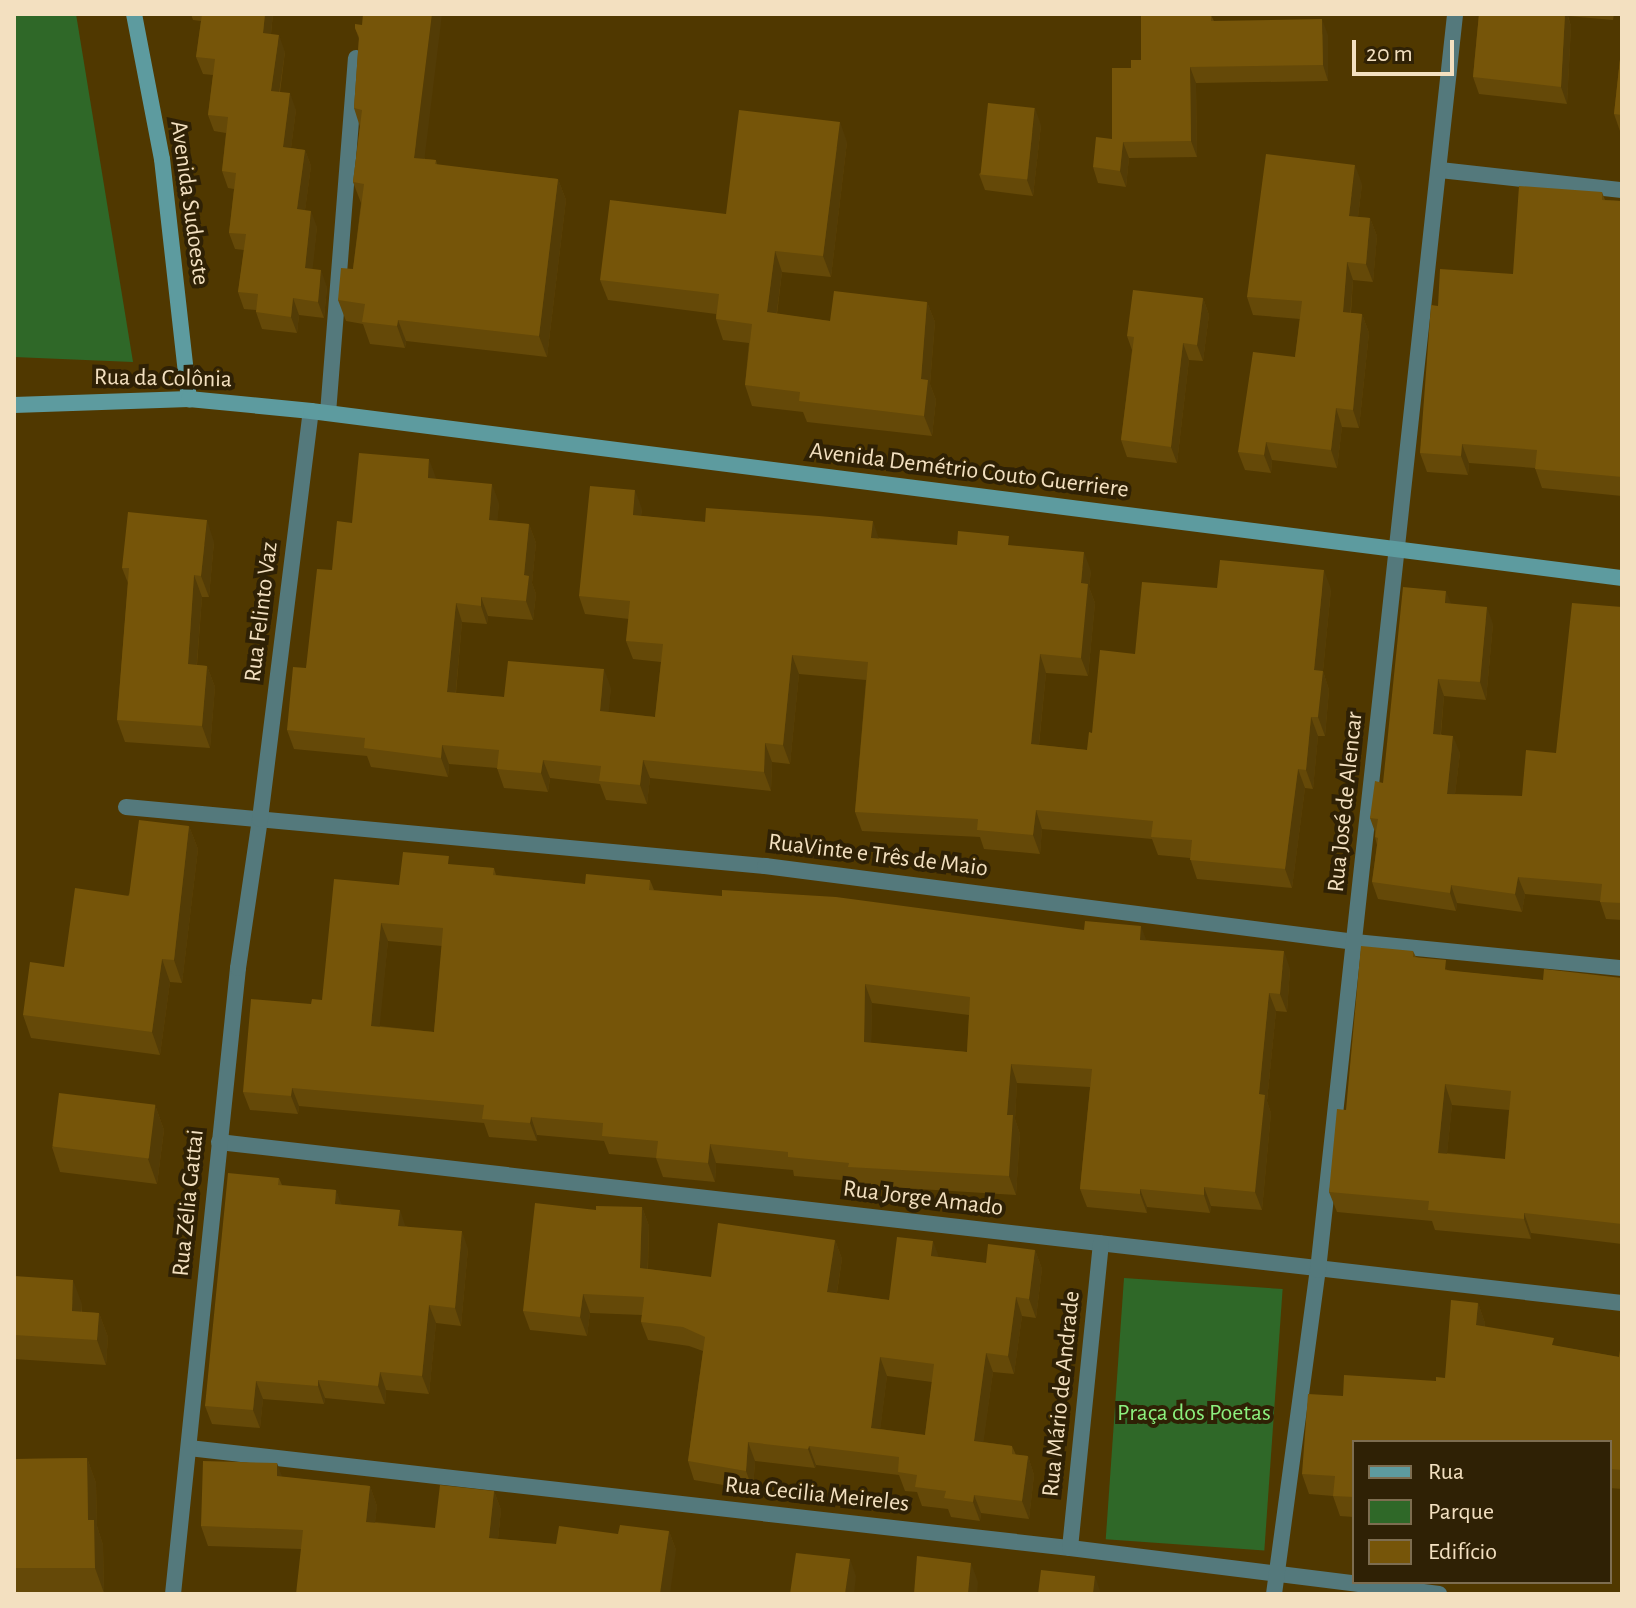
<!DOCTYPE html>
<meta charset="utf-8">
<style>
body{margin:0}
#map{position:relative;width:1636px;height:1608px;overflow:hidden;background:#503800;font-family:"Alegreya Sans",sans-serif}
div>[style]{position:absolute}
.green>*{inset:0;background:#2f6828;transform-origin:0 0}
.street>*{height:16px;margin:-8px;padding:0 8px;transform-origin:8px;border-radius:8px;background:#54797c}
.secondary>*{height:16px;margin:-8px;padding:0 8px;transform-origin:8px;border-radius:8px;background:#5d9b9f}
.wall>*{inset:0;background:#654908}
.shaded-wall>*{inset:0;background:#533c06}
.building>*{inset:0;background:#765509;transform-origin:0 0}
span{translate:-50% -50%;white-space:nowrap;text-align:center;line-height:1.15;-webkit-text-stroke:8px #2f2105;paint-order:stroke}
.street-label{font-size:24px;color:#f3e0c0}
.park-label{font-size:24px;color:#8cf07e}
.frame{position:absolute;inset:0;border:16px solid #f3e0c0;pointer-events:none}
.legend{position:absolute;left:1352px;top:1440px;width:260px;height:144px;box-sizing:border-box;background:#2f2105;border:2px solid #7d6d50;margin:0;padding:10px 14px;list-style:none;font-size:24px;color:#f3e0c0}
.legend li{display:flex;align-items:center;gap:16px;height:40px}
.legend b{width:40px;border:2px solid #7d6d50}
.scale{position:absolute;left:1352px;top:40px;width:102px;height:36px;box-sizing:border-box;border:4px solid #f3e0c0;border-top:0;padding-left:10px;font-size:24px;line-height:28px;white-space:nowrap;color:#f3e0c0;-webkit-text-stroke:6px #2f2105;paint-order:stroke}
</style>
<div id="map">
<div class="green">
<i style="clip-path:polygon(14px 14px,76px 14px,133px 362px,14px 357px)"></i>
<i style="left:1124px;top:1278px;width:159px;height:262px;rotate:4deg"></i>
</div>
<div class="street">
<i style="left:1440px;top:170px;width:183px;rotate:6.3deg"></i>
<i style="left:328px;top:413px;width:356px;rotate:-85.5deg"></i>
<i style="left:126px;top:807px;width:642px;rotate:5.28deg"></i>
<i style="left:765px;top:866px;width:595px;rotate:7.34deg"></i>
<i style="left:1355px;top:942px;width:268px;rotate:5.6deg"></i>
<i style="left:219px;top:1142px;width:1412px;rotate:6.55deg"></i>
<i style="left:189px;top:1448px;width:887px;rotate:6.48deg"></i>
<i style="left:1070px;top:1548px;width:372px;rotate:7.1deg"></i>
<i style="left:1070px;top:1548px;width:306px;rotate:-84.2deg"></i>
<i style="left:173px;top:1594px;width:629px;rotate:-84.07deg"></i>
<i style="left:238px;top:968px;width:151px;rotate:-81.6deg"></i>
<i style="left:260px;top:819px;width:411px;rotate:-82.9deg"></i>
<i style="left:1274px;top:1594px;width:327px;rotate:-82.3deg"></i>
<i style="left:1318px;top:1270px;width:1263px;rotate:-83.77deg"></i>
</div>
<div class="secondary">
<i style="left:134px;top:14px;width:148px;rotate:79.1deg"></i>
<i style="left:162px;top:159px;width:242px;rotate:83.6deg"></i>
<i style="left:14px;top:405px;width:175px;rotate:-2deg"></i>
<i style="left:189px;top:399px;width:123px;rotate:5.6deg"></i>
<i style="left:311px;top:411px;width:1322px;rotate:7.26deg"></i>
</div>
<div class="wall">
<i style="clip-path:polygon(191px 14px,273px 14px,271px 34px,285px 52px,280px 92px,296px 110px,291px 148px,305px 150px,311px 166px,305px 210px,317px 227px,312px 269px,327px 287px,324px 318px,299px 315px,297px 333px,262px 329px,256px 312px,256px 310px,244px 309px,238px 292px,244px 250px,235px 249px,229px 233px,234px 189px,228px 188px,222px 171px,226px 133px,214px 131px,208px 115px,213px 75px,203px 74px,196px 57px,201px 21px,193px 20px)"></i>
<i style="clip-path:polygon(1141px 14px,1211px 15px,1214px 21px,1328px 35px,1328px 81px,1196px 83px,1197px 157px,1129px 158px,1126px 187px,1098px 183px,1093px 167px,1112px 139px,1131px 68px,1141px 60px)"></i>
<i style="clip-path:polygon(1479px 14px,1614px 14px,1613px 20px,1568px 16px,1571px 26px,1567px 104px,1479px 94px,1473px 77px)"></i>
<i style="clip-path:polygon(362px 25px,425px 159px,436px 160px,437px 165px,558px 179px,566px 200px,547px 357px,406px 341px,405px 348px,370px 344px,363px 324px,346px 321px,338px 300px,353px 269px,361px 203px,353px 182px,360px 127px,354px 108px,359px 39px,355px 28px)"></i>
<i style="clip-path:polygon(1622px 41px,1622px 131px,1620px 131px,1614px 114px)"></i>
<i style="clip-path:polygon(1041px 125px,1033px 196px,985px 190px,979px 174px)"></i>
<i style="clip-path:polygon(847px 142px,831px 277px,782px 272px,777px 314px,830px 321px,927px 302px,935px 322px,930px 384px,936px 400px,932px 436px,807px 422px,803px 412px,752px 406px,745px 385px,749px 343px,723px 340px,716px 319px,716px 314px,608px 300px,600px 280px,726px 214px)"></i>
<i style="clip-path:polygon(1362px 184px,1358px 217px,1370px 218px,1377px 236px,1373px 282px,1353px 280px,1351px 313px,1362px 314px,1369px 333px,1359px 428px,1342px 427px,1337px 468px,1272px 460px,1271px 473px,1245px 470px,1238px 452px,1295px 357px,1300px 319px,1253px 315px,1247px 297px)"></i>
<i style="clip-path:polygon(1602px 192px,1605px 200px,1622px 201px,1622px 496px,1542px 488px,1535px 468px,1469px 463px,1468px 475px,1427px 472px,1420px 453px,1438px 306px,1513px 274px)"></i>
<i style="clip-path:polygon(1203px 298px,1209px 315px,1203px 361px,1189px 360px,1177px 463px,1127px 457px,1121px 440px,1132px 350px,1127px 336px)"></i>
<i style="clip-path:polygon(436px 478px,436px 479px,499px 503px,497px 521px,529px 524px,536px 543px,532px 583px,536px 594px,533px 620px,488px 616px,487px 624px,462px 622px,456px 693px,504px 697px,611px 688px,608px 712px,655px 717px,661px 662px,633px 659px,626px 641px,629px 619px,585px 614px,579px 596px,642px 509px,641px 516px,957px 545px,1013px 546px,1091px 571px,1089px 587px,1095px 603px,1088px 676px,1046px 673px,1039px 745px,1087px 750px,1092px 733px,1135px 654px,1217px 588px,1331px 589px,1323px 671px,1329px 690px,1325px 736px,1318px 736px,1313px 789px,1305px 788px,1292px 888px,1197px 879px,1190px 858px,1158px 855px,1152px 839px,1042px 829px,1040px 854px,984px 849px,980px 837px,862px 831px,855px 812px,866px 680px,799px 674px,790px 764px,772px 762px,771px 791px,650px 778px,647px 804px,606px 800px,600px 784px,550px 778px,548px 792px,504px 788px,497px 768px,449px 764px,448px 777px,371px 767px,367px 756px,294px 749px,287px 730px,306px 668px,332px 570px,352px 523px)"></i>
<i style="clip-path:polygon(214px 542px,209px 597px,202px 597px,197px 665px,207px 666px,215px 687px,210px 748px,125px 742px,117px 720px,128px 583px,122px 568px)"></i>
<i style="clip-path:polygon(1451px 604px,1493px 624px,1486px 700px,1444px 696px,1441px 734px,1460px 753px,1455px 794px,1522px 796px,1556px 753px,1622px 607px,1622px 920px,1606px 919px,1600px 901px,1525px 894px,1522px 912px,1457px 903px,1456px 911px,1378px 899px,1372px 882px,1377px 845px,1375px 837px,1375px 832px,1370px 818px)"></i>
<i style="clip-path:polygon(189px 826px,198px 849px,182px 983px,170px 982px,160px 1055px,31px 1038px,23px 1015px)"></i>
<i style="clip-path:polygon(evenodd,452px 865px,494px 868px,496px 875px,585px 884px,650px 880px,654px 890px,1146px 940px,1290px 969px,1287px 1012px,1276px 1011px,1267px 1101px,1271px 1113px,1262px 1210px,1211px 1206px,1210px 1213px,1147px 1207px,1147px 1213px,1087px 1207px,1080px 1189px,1090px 1087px,1017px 1083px,1015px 1119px,1020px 1134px,1016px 1195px,855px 1185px,853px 1181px,794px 1176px,793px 1170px,716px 1163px,715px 1182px,663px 1177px,656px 1158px,609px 1154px,604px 1141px,537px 1135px,537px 1141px,489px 1137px,484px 1123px,299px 1106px,298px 1114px,250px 1110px,243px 1092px,311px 1004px,322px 1000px,399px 885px,452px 865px,388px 941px,442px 946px,434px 1032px,379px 1026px,388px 941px,452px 865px,872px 1003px,969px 1015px,967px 1052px,871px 1043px,872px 1003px)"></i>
<i style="clip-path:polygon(evenodd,1413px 951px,1416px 957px,1450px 971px,1543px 980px,1622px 978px,1622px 1244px,1531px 1233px,1531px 1239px,1435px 1230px,1432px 1221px,1337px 1212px,1329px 1192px,1346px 1110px,1413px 951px,1452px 1105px,1509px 1110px,1505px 1159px,1447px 1153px,1452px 1105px)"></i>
<i style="clip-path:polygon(155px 1105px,164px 1130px,157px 1184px,60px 1172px,52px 1147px)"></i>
<i style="clip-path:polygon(279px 1178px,282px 1185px,336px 1190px,341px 1205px,405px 1226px,468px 1249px,461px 1326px,436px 1323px,429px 1394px,386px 1390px,385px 1404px,325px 1398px,324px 1404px,263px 1399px,260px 1428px,212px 1424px,205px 1406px)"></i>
<i style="clip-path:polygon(evenodd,642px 1207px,649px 1226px,648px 1269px,711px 1277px,835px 1240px,842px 1259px,837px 1293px,889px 1300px,939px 1257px,986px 1263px,1035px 1250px,1042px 1269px,1036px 1318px,1022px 1316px,1014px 1374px,993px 1372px,983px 1442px,1012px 1446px,1016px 1455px,1028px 1456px,1034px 1475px,1029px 1519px,981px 1513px,980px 1521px,951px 1517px,948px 1509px,922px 1506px,917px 1492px,905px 1491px,899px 1475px,816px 1465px,815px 1468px,755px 1461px,753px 1490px,694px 1480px,688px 1461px,703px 1351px,689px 1346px,648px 1340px,641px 1322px,642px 1315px,590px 1313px,587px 1336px,530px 1330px,523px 1311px,596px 1210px,642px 1207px,887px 1376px,932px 1382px,925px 1435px,880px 1429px,887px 1376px)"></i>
<i style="clip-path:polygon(14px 1276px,82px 1304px,82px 1312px,99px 1313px,108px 1337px,106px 1365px,14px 1359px)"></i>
<i style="clip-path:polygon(1478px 1303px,1485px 1323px,1485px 1327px,1556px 1346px,1619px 1357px,1622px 1350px,1622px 1489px,1610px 1488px,1610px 1442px,1354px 1442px,1354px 1517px,1340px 1516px,1333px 1496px,1309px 1494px,1302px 1474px,1343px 1396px,1436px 1381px,1445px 1378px)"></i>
<i style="clip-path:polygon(87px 1458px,96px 1483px,97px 1526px,103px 1545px,104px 1593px,14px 1593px,14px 1459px)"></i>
<i style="clip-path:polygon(282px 1477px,370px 1486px,377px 1506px,375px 1522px,435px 1528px,494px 1491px,501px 1510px,498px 1539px,556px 1544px,618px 1534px,669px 1531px,676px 1550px,301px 1549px,208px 1546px,201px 1526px)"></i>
</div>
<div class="shaded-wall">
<i style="clip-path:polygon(265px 14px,273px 14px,269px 50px,263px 33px)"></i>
<i style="clip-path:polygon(432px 14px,442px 14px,422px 179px,414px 158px)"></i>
<i style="clip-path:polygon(1565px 14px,1567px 14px,1571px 26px,1567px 104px,1561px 87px)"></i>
<i style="clip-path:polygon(1322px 19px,1328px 35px,1328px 81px,1323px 65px)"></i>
<i style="clip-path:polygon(279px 35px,285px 52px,277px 107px,271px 91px)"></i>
<i style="clip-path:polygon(1190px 67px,1196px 83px,1197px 157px,1191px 141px)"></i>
<i style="clip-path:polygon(290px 93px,296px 110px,289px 164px,283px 147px)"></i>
<i style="clip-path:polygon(1035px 108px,1041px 125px,1033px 196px,1027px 180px)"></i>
<i style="clip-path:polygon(840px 122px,847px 142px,831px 277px,823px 256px)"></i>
<i style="clip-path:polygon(1123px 142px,1129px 158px,1126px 187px,1120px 171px)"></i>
<i style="clip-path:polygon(305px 150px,311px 166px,303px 226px,297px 209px)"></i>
<i style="clip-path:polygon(1355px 165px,1362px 184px,1356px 234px,1349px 216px)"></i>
<i style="clip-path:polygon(558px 179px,566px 200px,547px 357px,539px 336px)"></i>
<i style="clip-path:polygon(311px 211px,317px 227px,311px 285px,305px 268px)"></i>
<i style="clip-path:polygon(1370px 218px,1377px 236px,1373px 282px,1366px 264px)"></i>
<i style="clip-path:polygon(775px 251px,782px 272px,774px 333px,767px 312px)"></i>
<i style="clip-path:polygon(1347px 262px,1353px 280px,1349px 330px,1343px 312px)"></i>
<i style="clip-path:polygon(321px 270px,327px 287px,324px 318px,318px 302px)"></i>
<i style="clip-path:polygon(293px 298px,299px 315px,297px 333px,291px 317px)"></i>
<i style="clip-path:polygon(1203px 298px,1209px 315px,1203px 361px,1197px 345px)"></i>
<i style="clip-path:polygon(927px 302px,935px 322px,930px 384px,936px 400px,932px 436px,924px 416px,921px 379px)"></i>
<i style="clip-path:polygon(1362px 314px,1369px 333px,1359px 428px,1353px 410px)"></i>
<i style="clip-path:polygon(398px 320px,406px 341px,405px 348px,397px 326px)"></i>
<i style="clip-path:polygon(1183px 343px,1189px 360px,1177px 463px,1171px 447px)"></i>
<i style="clip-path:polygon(1336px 408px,1342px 427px,1337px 468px,1331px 450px)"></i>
<i style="clip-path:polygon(1266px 442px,1272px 460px,1271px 473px,1264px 455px)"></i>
<i style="clip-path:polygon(1462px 444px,1469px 463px,1468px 475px,1461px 456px)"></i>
<i style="clip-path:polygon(429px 459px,436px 478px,434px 497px,428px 478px)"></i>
<i style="clip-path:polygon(492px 484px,499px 503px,496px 539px,489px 520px)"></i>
<i style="clip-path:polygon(635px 490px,642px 509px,639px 534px,633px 515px)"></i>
<i style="clip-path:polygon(207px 520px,214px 542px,209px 597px,201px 576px)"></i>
<i style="clip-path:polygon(873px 521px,879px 539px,871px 538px)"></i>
<i style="clip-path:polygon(529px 524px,536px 543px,532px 583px,536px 594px,533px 620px,526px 601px,524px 575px)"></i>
<i style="clip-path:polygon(1084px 552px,1091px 571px,1089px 587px,1095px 603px,1088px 676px,1081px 658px,1081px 583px)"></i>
<i style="clip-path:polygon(1324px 570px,1331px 589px,1323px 671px,1329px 690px,1325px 736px,1318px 717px,1314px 670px)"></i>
<i style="clip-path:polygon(194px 575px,202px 597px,195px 686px,188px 664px)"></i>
<i style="clip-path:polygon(1446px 591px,1453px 608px,1445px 603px)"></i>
<i style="clip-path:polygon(481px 597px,488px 616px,487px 624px,481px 606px)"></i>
<i style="clip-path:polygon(456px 603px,462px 622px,454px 711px,447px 692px)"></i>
<i style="clip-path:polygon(1487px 607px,1493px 624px,1486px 700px,1480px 682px)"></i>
<i style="clip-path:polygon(1040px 654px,1046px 673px,1037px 763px,1031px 744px)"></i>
<i style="clip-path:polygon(792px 655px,799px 674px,790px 764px,783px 745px)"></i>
<i style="clip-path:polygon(207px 666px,215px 687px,210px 748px,202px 726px)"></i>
<i style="clip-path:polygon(604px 669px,611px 688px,607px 730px,600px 711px)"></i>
<i style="clip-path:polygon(1438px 679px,1444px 696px,1439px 751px,1433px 734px)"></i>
<i style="clip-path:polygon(1311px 717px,1318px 736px,1313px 789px,1306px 770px)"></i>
<i style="clip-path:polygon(1453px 736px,1460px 753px,1453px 811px,1447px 794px)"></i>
<i style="clip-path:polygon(765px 743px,772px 762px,771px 791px,764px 772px)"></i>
<i style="clip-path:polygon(442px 745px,449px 764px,448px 777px,441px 758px)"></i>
<i style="clip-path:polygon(543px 760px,550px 778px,548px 792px,541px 773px)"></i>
<i style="clip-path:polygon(643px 760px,650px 778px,647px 804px,640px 785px)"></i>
<i style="clip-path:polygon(1298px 769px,1305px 788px,1292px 888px,1285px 869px)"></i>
<i style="clip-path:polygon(1036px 810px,1042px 829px,1040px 854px,1033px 835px)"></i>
<i style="clip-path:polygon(189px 826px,198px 849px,182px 983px,174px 960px)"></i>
<i style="clip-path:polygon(1518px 877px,1525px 894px,1522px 912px,1515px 894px)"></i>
<i style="clip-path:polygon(1451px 885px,1457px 903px,1456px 911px,1450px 893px)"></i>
<i style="clip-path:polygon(381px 923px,388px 941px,378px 1044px,371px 1026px)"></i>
<i style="clip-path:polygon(1141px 926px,1148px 945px,1140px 940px)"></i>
<i style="clip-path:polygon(1284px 951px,1290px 969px,1287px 1012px,1280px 994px)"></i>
<i style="clip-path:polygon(162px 959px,170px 982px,160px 1055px,152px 1032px)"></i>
<i style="clip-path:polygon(865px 984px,872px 1003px,871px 1061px,864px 1042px)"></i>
<i style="clip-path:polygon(1269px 993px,1276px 1011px,1267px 1101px,1271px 1113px,1262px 1210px,1255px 1192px,1259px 1094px)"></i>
<i style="clip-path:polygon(1011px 1064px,1017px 1083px,1015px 1119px,1020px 1134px,1016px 1195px,1009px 1176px,1007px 1115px)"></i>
<i style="clip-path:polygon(1445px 1084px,1452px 1105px,1445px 1173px,1438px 1153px)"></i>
<i style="clip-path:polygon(292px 1088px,299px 1106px,298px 1114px,291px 1096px)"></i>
<i style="clip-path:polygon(155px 1105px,164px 1130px,157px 1184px,148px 1159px)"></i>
<i style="clip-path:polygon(531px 1117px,537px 1135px,537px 1141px,530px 1123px)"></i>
<i style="clip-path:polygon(710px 1144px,716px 1163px,715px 1182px,708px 1163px)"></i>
<i style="clip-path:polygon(1204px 1187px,1211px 1206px,1210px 1213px,1204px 1195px)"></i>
<i style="clip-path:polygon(1140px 1189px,1147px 1207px,1147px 1213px,1140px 1194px)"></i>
<i style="clip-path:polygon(336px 1190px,343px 1208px,335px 1204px)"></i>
<i style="clip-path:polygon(642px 1207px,649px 1226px,647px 1287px,640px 1268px)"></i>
<i style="clip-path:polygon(400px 1210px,406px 1228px,398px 1226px)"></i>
<i style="clip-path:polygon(1524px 1213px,1531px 1233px,1531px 1239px,1524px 1219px)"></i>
<i style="clip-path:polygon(462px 1231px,468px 1249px,461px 1326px,455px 1308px)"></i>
<i style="clip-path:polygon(835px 1240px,842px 1259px,834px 1311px,827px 1292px)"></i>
<i style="clip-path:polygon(933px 1241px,940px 1260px,931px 1256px)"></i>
<i style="clip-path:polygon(1035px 1250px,1042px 1269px,1036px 1318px,1029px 1299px)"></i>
<i style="clip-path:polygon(73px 1280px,82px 1304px,80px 1336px,72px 1311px)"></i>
<i style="clip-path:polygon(583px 1294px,590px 1313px,587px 1336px,580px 1317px)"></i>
<i style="clip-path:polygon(1016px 1297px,1022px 1316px,1014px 1374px,1008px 1356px)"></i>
<i style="clip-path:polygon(1478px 1303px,1485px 1323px,1483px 1346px,1476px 1325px)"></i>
<i style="clip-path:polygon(429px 1305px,436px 1323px,429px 1394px,422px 1376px)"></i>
<i style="clip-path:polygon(99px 1313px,108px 1337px,106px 1365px,97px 1340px)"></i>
<i style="clip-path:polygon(986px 1353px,993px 1372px,981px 1460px,974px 1441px)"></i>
<i style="clip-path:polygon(880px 1357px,887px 1376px,878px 1447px,871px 1428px)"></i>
<i style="clip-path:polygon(380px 1372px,386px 1390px,385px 1404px,378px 1386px)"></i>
<i style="clip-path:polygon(318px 1380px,325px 1398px,324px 1404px,318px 1386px)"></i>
<i style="clip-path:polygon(256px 1381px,263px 1399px,260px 1428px,253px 1410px)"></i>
<i style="clip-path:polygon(748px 1442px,755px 1461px,753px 1490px,746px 1471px)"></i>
<i style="clip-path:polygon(809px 1446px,816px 1465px,815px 1468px,808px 1449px)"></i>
<i style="clip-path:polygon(1028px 1456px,1034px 1475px,1029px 1519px,1022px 1501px)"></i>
<i style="clip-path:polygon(87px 1458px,96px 1483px,97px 1526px,103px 1545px,104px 1593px,95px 1568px,88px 1520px)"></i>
<i style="clip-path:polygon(277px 1463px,284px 1482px,277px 1476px)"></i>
<i style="clip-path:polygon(370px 1486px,377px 1506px,373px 1541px,366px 1522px)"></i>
<i style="clip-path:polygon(494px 1491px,501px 1510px,496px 1558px,489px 1538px)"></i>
<i style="clip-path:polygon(974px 1495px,981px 1513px,980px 1521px,973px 1502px)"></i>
<i style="clip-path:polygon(669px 1531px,676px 1550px,670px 1594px,660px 1594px)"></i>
<i style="clip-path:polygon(850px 1559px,856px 1576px,854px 1594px,845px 1594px)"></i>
<i style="clip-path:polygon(971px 1563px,978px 1582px,977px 1594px,968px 1594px)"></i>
<i style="clip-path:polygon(1095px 1576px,1101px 1594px,1093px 1594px)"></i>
</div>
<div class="building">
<i style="clip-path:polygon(202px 14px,265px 14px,263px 33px,279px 35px,271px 91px,290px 93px,283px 147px,305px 150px,297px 209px,311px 211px,305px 268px,321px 270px,318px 302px,293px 298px,291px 317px,256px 312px,258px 294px,238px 292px,246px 234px,229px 233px,236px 173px,222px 171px,228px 117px,208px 115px,215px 59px,196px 57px)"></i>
<i style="clip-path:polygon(363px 14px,432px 14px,414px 158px,436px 160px,435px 164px,558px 179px,539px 336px,398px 320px,397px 326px,362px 322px,365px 304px,338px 300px,341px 268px,353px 269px,364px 184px,353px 182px,362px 110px,354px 108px,359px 37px,355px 28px,355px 24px,362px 25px)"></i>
<i style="clip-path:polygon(1141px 14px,1211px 15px,1211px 21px,1322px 19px,1323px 65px,1190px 67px,1191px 141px,1123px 142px,1120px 171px,1093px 167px,1096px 137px,1112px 139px,1112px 68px,1131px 68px,1131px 60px,1141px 60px)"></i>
<i style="clip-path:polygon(1479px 14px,1565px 14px,1561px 87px,1473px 77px)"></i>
<i style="clip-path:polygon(1622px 41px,1622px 115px,1614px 114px)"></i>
<i style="left:988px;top:103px;width:47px;height:72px;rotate:6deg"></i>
<i style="clip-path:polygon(739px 110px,840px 122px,823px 256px,775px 251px,767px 312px,830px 321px,834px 291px,927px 302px,921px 379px,928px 380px,924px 416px,799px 401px,800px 392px,745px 385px,752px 324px,716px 319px,719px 294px,600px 280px,610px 200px,726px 214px)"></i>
<i style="clip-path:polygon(1266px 154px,1355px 165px,1349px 216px,1370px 218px,1366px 264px,1347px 262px,1343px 312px,1362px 314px,1353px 410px,1336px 408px,1331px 450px,1266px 442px,1264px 455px,1238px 452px,1253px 352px,1295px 357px,1302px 301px,1247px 297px)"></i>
<i style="clip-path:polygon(1519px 186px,1602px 192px,1602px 200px,1622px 201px,1622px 477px,1535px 469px,1537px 450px,1462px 444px,1461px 456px,1420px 453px,1431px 305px,1438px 306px,1440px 269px,1513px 274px)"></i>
<i style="clip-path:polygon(1133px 290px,1203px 298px,1197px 345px,1183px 343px,1171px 447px,1121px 440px,1134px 337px,1127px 336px)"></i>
<i style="clip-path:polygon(359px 453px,429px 459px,428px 478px,492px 484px,489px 520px,529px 524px,524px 575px,529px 576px,526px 601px,481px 597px,481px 606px,456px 603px,447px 692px,504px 697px,508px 661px,604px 669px,600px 711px,655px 717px,663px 644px,626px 641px,630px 601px,579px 596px,590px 486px,635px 490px,633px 515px,705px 522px,706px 508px,819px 516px,873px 521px,871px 538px,957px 545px,958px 531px,1009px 536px,1008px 545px,1084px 552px,1081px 583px,1088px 584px,1081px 658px,1040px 654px,1031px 744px,1087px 750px,1089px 732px,1092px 733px,1100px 650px,1135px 654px,1142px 582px,1217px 588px,1220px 560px,1324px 570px,1314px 670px,1323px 671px,1318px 717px,1311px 717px,1306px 770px,1298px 769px,1285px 869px,1190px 860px,1192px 840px,1151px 837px,1153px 821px,1036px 810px,1033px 835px,977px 830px,978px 819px,855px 812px,868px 662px,792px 655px,783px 745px,765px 743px,764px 772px,643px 760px,640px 785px,599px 781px,601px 766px,543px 760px,541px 773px,497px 769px,499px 750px,442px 745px,441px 758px,364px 748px,365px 738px,287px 730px,293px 667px,306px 668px,317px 569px,332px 570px,337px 521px,352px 523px)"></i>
<i style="clip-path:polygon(128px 512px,207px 520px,201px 576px,194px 575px,188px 664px,207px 666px,202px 726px,117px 720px,129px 568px,122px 568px)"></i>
<i style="clip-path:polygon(1403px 587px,1446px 591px,1445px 603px,1487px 607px,1480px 682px,1438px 679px,1433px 734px,1453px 736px,1447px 794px,1522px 796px,1526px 750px,1556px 753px,1572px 603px,1622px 607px,1622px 903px,1600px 902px,1602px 884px,1518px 877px,1515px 894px,1451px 885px,1450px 893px,1372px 882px,1378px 838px,1375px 837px,1378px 819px,1370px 818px,1375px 781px,1383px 783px)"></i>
<i style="clip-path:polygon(139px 820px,189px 826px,174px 960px,162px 959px,152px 1032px,23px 1015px,30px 962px,64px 967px,75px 888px,129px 896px)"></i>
<i style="clip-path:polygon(evenodd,403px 852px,449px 856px,448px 864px,494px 868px,493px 875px,585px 884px,586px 874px,650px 880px,649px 890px,722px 896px,722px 890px,836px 897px,1084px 930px,1085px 921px,1141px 926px,1140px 940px,1284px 951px,1280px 994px,1269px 993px,1259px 1094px,1265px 1095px,1255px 1192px,1204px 1187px,1204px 1195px,1140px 1189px,1140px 1194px,1080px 1189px,1092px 1069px,1011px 1064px,1007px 1115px,1013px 1115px,1009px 1176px,848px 1167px,849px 1163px,788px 1157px,788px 1152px,710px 1144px,708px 1163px,656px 1158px,658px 1141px,602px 1136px,603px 1123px,531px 1117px,530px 1123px,482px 1119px,484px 1105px,292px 1088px,291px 1096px,243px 1092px,251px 999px,311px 1004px,312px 999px,322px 1000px,334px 879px,399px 885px,403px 852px,381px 923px,443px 928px,434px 1032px,371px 1026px,381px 923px,403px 852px,865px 984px,970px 997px,967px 1052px,864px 1042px,865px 984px)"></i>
<i style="clip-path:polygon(evenodd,1361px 946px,1413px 951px,1413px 957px,1446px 960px,1445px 970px,1543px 980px,1544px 969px,1622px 978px,1622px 1224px,1524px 1213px,1524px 1219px,1428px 1210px,1429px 1201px,1329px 1192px,1337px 1109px,1346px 1110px,1361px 946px,1445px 1084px,1511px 1091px,1505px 1159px,1438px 1153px,1445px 1084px)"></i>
<i style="left:59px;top:1093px;width:97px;height:54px;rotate:7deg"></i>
<i style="clip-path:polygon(228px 1173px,279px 1178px,278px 1185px,336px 1190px,335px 1204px,400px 1210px,398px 1226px,462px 1231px,455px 1308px,429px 1305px,422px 1376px,380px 1372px,378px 1386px,318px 1380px,318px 1386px,256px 1381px,253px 1410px,205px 1406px)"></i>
<i style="clip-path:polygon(evenodd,535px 1203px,596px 1210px,596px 1206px,642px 1207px,640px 1268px,711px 1277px,718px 1223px,835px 1240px,827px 1292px,889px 1300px,897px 1237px,933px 1241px,931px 1256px,986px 1263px,988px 1244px,1035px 1250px,1029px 1299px,1016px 1297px,1008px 1356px,986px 1353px,974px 1441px,1012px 1446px,1012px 1454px,1028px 1456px,1022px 1501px,974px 1495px,973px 1502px,944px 1498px,946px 1491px,915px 1487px,917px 1475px,898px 1472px,899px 1457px,809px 1446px,808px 1449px,748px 1442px,746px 1471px,688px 1461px,705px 1337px,683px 1327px,641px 1322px,644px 1297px,583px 1294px,580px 1317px,523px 1311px,535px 1203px,880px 1357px,934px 1364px,925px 1435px,871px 1428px,880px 1357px)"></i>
<i style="clip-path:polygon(14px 1276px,73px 1280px,72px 1311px,99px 1313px,97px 1340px,14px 1335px)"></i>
<i style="clip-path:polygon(1451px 1300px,1478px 1303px,1476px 1325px,1554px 1338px,1552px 1345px,1619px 1357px,1620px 1350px,1622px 1350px,1622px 1470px,1610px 1469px,1610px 1442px,1395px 1442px,1373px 1440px,1373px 1442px,1354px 1442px,1354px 1497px,1333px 1496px,1335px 1476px,1302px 1474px,1308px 1394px,1343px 1396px,1344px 1375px,1436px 1381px,1436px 1377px,1445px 1378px)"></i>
<i style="clip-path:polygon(87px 1458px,88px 1520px,94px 1520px,95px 1568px,14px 1568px,14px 1459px)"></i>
<i style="clip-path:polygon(203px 1461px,277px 1463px,277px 1476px,370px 1486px,366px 1522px,435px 1528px,440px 1485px,494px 1491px,489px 1538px,556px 1544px,559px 1526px,618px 1534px,620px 1525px,669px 1531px,660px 1594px,296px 1594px,303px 1530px,201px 1526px)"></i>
<i style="clip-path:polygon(796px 1553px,850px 1559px,845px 1594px,790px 1594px)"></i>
<i style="clip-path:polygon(917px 1556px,971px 1563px,968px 1594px,914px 1594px)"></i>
<i style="clip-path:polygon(1041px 1570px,1095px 1576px,1093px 1594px,1038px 1594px)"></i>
</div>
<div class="street-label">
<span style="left:189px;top:203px;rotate:82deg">Avenida Sudoeste</span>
<span style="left:163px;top:379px;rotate:1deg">Rua da Colônia</span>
<span style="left:969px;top:471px;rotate:7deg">Avenida Demétrio Couto Guerriere</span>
<span style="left:262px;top:612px;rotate:-83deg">Rua Felinto Vaz</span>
<span style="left:1346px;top:802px;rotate:-84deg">Rua José de Alencar</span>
<span style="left:878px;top:856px;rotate:7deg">RuaVinte e Três de Maio</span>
<span style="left:923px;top:1199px;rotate:7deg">Rua Jorge Amado</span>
<span style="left:189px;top:1203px;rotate:-84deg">Rua Zélia Gattai</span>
<span style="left:1062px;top:1394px;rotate:-84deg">Rua Mário de Andrade</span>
<span style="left:817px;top:1495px;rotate:6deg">Rua Cecilia Meireles</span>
</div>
<div class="park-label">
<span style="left:1194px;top:1414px">Praça dos Poetas</span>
</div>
<div class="frame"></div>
<ul class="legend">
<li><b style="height:10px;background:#5d9b9f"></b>Rua</li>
<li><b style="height:22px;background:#2f6828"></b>Parque</li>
<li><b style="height:22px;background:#765509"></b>Edifício</li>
</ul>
<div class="scale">20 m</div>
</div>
